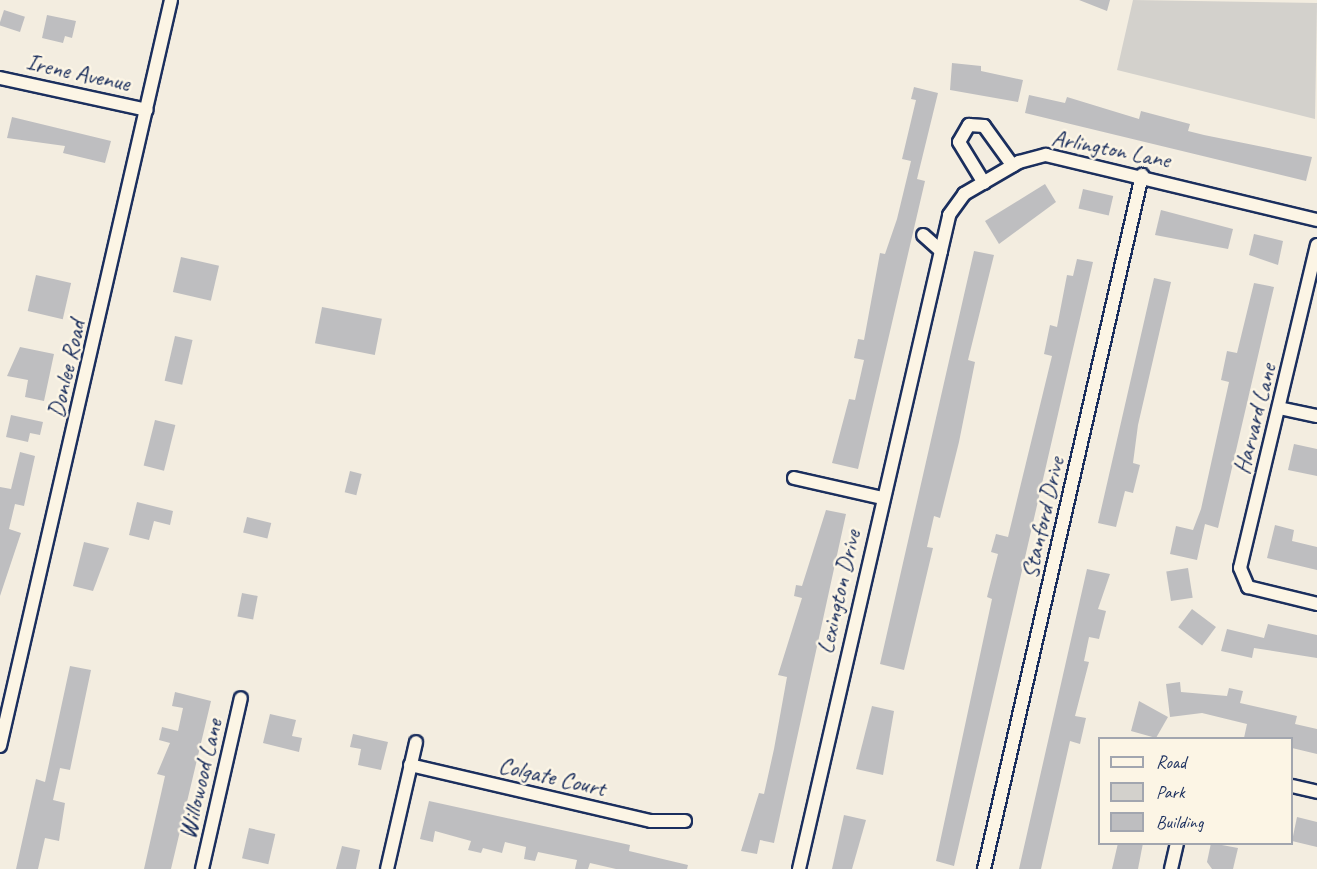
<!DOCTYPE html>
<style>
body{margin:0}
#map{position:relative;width:1317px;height:869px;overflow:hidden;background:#f3ede0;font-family:Caveat,sans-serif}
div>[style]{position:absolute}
.green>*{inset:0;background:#d3d1cc}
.building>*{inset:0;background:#bebec0;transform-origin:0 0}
.roads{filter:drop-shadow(2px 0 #1b2f5e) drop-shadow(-2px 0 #1b2f5e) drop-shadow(0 2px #1b2f5e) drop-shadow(0 -2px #1b2f5e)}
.minor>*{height:12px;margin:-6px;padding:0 6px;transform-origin:6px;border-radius:6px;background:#fcf5e5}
span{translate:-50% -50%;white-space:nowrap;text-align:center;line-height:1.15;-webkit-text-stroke:5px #fcf5e5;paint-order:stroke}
.street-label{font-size:24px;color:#1b2f5e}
.legend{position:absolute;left:1098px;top:737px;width:195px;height:108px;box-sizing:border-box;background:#fcf5e5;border:2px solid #a2a6af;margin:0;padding:8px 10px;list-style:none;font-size:18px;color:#1b2f5e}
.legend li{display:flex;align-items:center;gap:12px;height:30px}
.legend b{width:30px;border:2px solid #a2a6af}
</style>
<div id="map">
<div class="green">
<i style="clip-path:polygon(1133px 0,1317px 3px,1315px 119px,1117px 70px)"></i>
</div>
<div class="building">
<i style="clip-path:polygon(1079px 0,1110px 0,1107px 11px)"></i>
<i style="left:4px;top:10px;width:22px;height:16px;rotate:18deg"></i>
<i style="clip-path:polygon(47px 15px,76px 21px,72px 38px,65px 36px,63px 43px,42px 38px)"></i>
<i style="clip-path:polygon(952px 63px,981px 66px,981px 71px,1023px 80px,1018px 102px,950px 90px)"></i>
<i style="clip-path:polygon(914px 87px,938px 93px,917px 179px,925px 181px,858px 469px,832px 463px,849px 399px,855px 400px,864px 360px,854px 358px,858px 339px,864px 340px,880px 253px,885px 254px,897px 219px,911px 161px,902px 159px,916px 100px,911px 99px)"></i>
<i style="clip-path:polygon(1029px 95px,1065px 103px,1067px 97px,1139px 119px,1141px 111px,1190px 124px,1188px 131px,1204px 135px,1312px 157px,1306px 181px,1025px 113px)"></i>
<i style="clip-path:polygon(12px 117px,111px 141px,105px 163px,63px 153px,65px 146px,7px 138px)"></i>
<i style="clip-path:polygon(1045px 184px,1056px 202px,999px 244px,985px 221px)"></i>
<i style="left:1083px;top:189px;width:31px;height:20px;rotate:13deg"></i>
<i style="clip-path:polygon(1161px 210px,1233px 229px,1228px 249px,1155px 235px)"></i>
<i style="clip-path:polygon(1254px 234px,1283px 241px,1278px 265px,1249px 255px)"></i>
<i style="clip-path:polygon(974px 251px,994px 255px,968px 360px,975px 362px,959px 442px,940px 518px,934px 516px,927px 547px,933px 548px,904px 670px,880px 664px)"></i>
<i style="left:181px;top:257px;width:39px;height:36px;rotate:13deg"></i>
<i style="clip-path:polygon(1077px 259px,1093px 262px,954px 866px,936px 861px,992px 599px,987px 597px,998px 554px,991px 552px,996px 534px,1008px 537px,1052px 356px,1044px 354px,1050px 325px,1057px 327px,1067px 275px,1073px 276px)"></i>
<i style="left:36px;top:275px;width:36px;height:37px;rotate:13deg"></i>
<i style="clip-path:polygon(1154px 278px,1171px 282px,1138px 425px,1133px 463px,1140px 465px,1133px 493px,1125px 491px,1116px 527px,1098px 523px)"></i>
<i style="clip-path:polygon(1254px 283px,1274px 287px,1218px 528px,1205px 524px,1197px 560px,1170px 554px,1176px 526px,1193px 530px,1201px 509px,1229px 382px,1221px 380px,1227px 351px,1237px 353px)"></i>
<i style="left:322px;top:307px;width:61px;height:37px;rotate:11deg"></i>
<i style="left:175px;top:336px;width:18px;height:46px;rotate:13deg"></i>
<i style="clip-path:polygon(20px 347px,54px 354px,44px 401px,25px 397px,28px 380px,7px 376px)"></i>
<i style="clip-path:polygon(11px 415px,43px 422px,40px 435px,30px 433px,28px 442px,6px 437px)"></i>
<i style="left:155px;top:420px;width:21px;height:47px;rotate:14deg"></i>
<i style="clip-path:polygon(1294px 444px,1317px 449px,1317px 476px,1288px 470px)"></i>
<i style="clip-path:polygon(20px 452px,35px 456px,24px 506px,15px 504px,9px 529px,21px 533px,0 596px,0 487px,11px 489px)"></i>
<i style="left:350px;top:471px;width:12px;height:22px;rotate:14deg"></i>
<i style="clip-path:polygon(137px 502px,173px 511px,170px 525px,154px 521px,149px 540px,129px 535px)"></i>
<i style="clip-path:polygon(826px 510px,846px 514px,774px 843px,760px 840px,757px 854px,741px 851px,759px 793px,764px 794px,774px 749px,787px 677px,778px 675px,802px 598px,794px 596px,796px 585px,802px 586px)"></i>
<i style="left:247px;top:517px;width:25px;height:16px;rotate:14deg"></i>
<i style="clip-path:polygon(1275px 525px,1294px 530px,1292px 541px,1317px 547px,1317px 570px,1267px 558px)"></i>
<i style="clip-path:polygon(84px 542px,109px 548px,93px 591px,73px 586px)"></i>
<i style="left:1188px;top:568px;width:30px;height:22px;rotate:81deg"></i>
<i style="clip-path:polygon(1087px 569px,1110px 574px,1098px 609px,1106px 611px,1099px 639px,1089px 637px,1084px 661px,1089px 662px,1075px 716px,1086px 718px,1080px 744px,1070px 741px,1041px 869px,1019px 869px)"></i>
<i style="left:242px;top:593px;width:16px;height:24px;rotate:11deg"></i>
<i style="left:1192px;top:609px;width:30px;height:23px;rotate:37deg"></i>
<i style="clip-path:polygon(1268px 624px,1317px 635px,1317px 658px,1254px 648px,1252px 658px,1221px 651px,1227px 629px,1264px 638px)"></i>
<i style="clip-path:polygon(70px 666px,91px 670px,70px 770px,60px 768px,53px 800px,65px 803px,59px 841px,45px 838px,38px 869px,16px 869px,36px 779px,45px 782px)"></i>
<i style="clip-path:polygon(1180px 682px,1181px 692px,1227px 696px,1229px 688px,1243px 691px,1240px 703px,1297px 716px,1295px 724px,1317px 729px,1317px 754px,1292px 748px,1292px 738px,1244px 738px,1247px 724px,1202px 713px,1170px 717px,1166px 684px)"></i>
<i style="clip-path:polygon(175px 692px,211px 701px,171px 869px,144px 869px,165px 776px,157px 774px,170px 743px,159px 740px,162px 727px,178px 731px,183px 708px,172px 706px)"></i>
<i style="clip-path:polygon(1139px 701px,1168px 717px,1156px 738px,1131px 731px)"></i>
<i style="clip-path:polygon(872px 706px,894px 711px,883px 775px,856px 769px)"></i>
<i style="clip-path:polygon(270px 714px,296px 720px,292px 736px,302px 738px,299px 752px,263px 743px)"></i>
<i style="clip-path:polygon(353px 734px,388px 742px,381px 770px,358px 765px,361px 749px,350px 747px)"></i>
<i style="clip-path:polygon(429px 801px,630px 845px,629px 851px,688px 865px,687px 869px,616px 869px,590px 863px,588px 869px,575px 869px,577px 860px,538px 852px,535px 861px,524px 859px,526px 847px,505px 842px,502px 853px,483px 848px,481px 853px,468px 850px,471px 841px,435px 831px,433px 842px,420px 839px)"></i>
<i style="clip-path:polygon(844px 815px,866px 820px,852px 869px,832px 869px)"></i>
<i style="clip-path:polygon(1297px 817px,1317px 822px,1317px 847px,1292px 841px)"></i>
<i style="left:249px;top:828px;width:27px;height:31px;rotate:13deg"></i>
<i style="clip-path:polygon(1118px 843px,1143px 843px,1138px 869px,1112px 869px)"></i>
<i style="clip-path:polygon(1211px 843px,1238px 848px,1233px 869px,1212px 869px,1207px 862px)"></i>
<i style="clip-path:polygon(342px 846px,360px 850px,356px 869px,336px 869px)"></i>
</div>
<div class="roads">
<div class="minor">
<i style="left:0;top:78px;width:150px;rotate:12.3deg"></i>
<i style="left:984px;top:183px;width:48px;rotate:-121.4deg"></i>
<i style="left:959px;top:142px;width:20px;rotate:-60deg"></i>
<i style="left:969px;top:125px;width:15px;rotate:4deg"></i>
<i style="left:984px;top:126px;width:49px;rotate:54.1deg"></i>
<i style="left:1317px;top:245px;width:332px;rotate:103.4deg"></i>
<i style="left:1240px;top:568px;width:21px;rotate:67deg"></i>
<i style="left:1248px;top:587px;width:71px;rotate:13.8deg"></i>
<i style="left:941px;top:251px;width:37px;rotate:-77deg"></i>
<i style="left:949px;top:215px;width:26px;rotate:-54deg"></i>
<i style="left:964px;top:194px;width:64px;rotate:-30.2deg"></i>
<i style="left:1019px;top:162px;width:28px;rotate:-15deg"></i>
<i style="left:1046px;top:155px;width:279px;rotate:13.5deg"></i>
<i style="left:1279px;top:408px;width:39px;rotate:12deg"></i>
<i style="left:794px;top:478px;width:90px;rotate:12.8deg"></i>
<i style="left:0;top:746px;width:765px;rotate:-77.09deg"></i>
<i style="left:410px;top:765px;width:247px;rotate:13.1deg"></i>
<i style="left:651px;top:821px;width:34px"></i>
<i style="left:1292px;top:786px;width:26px;rotate:13deg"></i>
<i style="left:202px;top:869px;width:175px;rotate:-77.2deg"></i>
<i style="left:387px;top:869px;width:130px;rotate:-77.1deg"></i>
<i style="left:799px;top:869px;width:634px;rotate:-77.06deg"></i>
<i style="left:941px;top:251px;width:24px;rotate:-138deg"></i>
<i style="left:984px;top:869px;width:712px;rotate:-77.17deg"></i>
<i style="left:1171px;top:869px;width:26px;rotate:-77deg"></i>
</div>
</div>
<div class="street-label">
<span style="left:78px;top:73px;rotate:12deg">Irene Avenue</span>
<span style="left:1111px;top:149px;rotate:11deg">Arlington Lane</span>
<span style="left:67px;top:369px;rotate:-77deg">Donlee Road</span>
<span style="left:1255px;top:419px;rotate:-76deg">Harvard Lane</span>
<span style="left:1043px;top:518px;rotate:-77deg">Stanford Drive</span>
<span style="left:839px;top:592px;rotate:-77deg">Lexington Drive</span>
<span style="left:552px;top:777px;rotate:13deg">Colgate Court</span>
<span style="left:201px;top:779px;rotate:-77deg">Willowood Lane</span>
</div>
<ul class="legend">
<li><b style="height:8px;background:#fcf5e5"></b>Road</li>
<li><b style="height:16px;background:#d3d1cc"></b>Park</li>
<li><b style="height:16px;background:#bebec0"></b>Building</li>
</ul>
</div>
